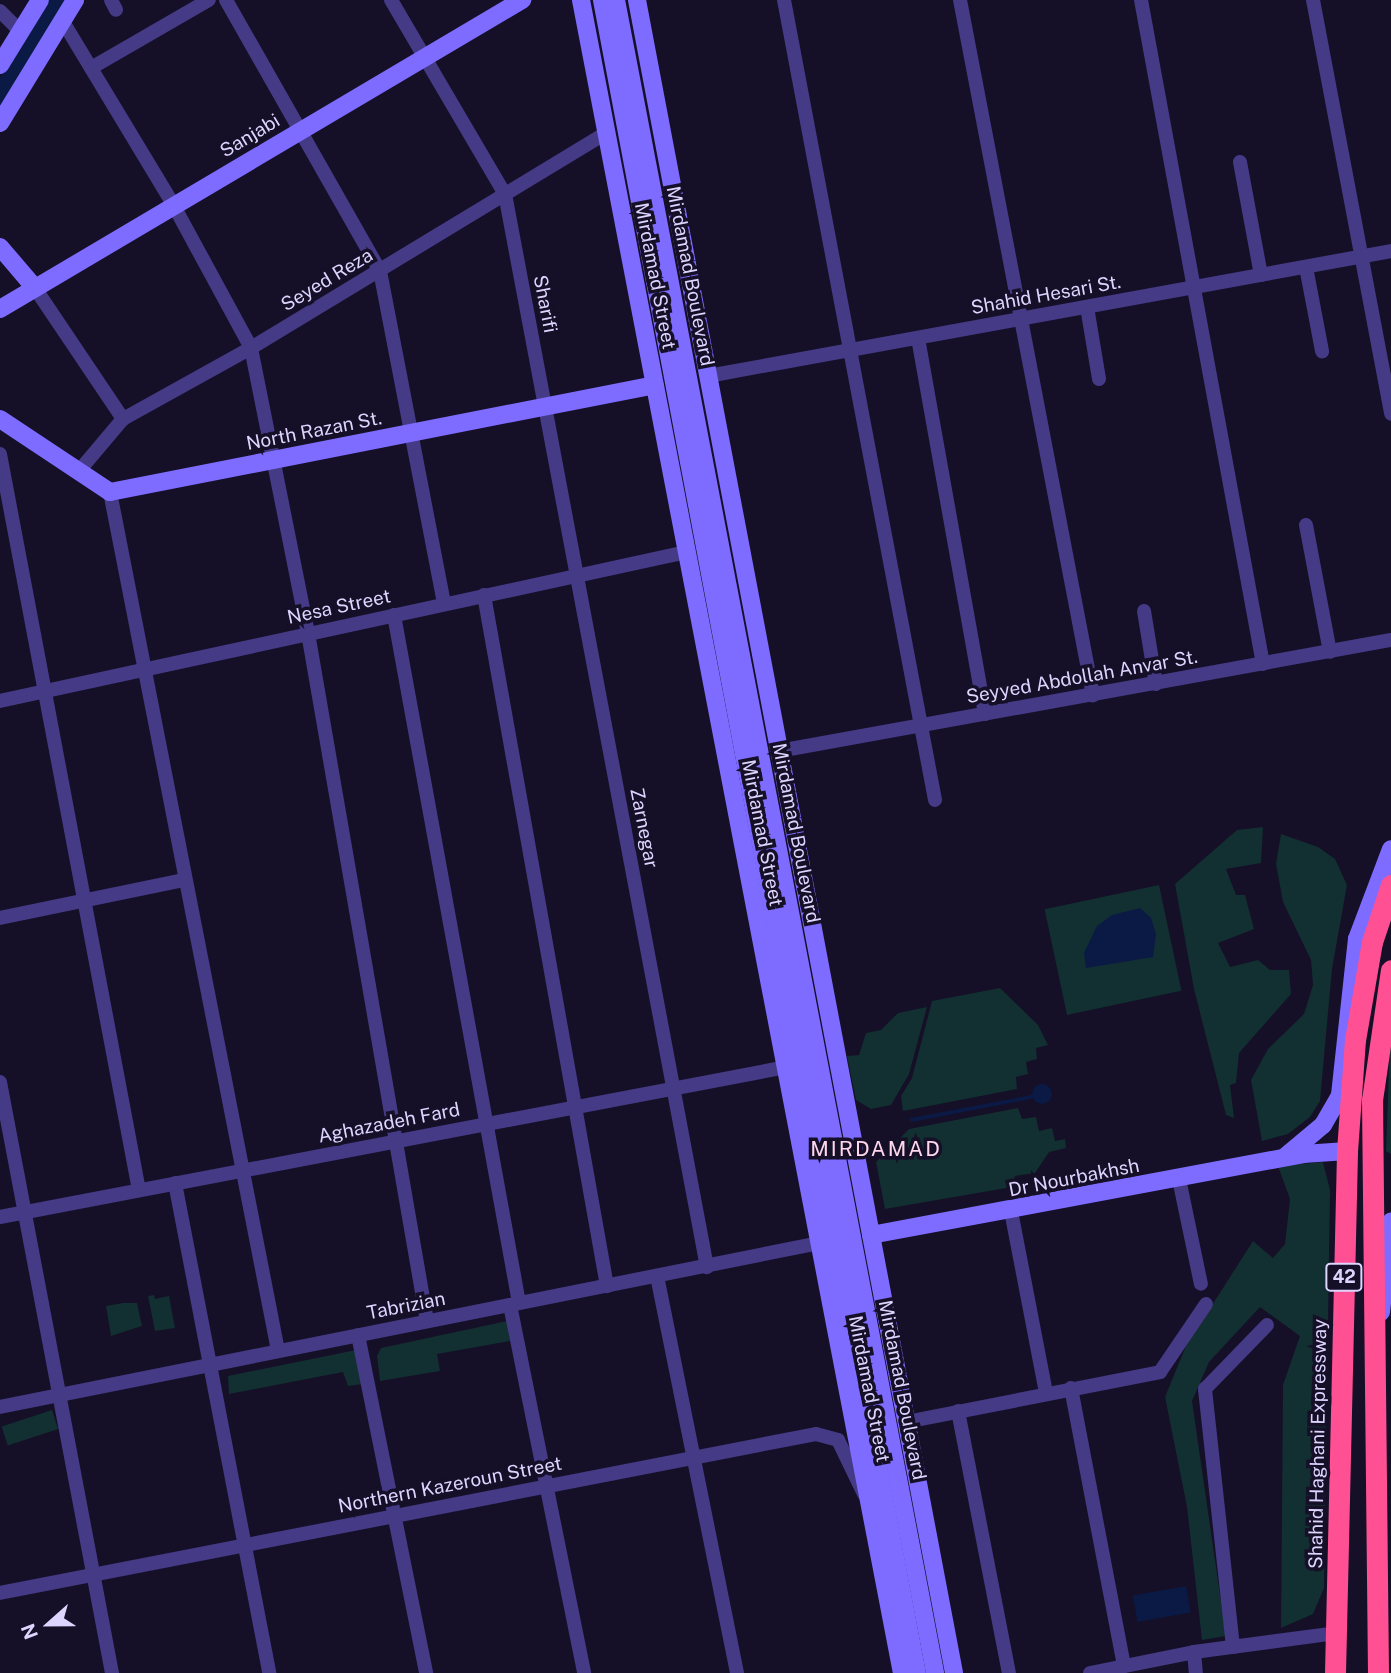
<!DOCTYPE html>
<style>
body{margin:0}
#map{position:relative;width:1391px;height:1673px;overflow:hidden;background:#150f27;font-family:"Public Sans",sans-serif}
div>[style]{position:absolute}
.green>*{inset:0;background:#122f31;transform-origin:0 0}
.water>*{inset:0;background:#0a1a45;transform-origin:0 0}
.round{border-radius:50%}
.stream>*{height:3.5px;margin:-1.75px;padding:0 1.75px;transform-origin:1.75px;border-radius:1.75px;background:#0a1a45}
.river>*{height:21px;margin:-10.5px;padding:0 10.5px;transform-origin:10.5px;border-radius:10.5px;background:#0a1a45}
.street>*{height:14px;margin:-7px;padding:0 7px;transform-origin:7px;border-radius:7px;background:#443a85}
.secondary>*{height:18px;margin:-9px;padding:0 9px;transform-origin:9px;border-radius:9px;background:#7d6cff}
.highway>*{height:21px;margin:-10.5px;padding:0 10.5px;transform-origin:10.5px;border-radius:10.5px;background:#ff5093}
span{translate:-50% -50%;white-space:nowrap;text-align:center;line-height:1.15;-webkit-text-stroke:7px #150f27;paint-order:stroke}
.shield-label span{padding:2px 5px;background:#150f27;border:2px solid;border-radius:5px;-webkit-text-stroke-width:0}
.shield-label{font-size:18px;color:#ded5ff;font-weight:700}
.street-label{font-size:19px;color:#ded5ff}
.neighbourhood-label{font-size:21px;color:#ffd7ed;letter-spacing:2px}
.north{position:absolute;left:14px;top:1589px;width:70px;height:70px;-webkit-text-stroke:5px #150f27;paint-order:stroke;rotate:249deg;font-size:19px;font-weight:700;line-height:28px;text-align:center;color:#ded5ff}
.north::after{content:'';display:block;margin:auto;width:24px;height:32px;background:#ded5ff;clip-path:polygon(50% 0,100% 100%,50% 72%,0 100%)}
</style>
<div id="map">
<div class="green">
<i style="clip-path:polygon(1263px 827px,1261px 863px,1226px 869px,1236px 895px,1245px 895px,1254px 929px,1218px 943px,1230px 967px,1258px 960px,1270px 970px,1289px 970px,1291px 994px,1239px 1053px,1236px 1083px,1230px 1085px,1234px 1118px,1226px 1115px,1194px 989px,1175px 884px,1237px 830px)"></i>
<i style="clip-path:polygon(1281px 834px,1318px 847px,1335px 859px,1347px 885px,1332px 969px,1320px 1101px,1310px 1117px,1288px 1134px,1262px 1141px,1251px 1080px,1268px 1049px,1304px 1014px,1313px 985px,1311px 960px,1283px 902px,1276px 864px)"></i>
<i style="left:1159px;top:885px;width:108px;height:117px;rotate:78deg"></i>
<i style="clip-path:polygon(1000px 988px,1038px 1025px,1048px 1045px,1036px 1048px,1037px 1059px,1026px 1062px,1028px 1074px,1016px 1077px,1017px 1089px,903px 1111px,901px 1096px,912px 1078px,932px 1001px)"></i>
<i style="clip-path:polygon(927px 1007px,909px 1074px,891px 1105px,871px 1109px,856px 1100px,847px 1056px,859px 1055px,866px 1033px,881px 1030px,898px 1013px)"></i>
<i style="clip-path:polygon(1391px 1013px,1391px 1154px,1386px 1151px)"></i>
<i style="clip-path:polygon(1018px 1108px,1022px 1119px,1036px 1117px,1039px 1131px,1052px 1128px,1055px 1141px,1065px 1139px,1066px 1148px,1049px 1152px,1035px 1173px,1015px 1176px,1012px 1187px,885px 1209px,876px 1162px,909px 1129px)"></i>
<i style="clip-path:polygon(1323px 1162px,1330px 1190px,1324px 1588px,1313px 1614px,1281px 1628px,1283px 1385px,1300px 1336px,1260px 1307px,1209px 1362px,1192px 1401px,1226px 1636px,1202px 1640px,1187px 1507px,1165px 1397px,1186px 1346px,1253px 1241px,1273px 1258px,1285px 1244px,1290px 1199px,1278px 1166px)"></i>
<i style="clip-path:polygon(154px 1295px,155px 1299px,169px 1296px,175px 1328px,155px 1331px,148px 1296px)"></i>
<i style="clip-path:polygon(123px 1303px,137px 1303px,142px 1326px,111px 1336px,106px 1306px)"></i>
<i style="clip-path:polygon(507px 1321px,510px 1341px,437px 1354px,440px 1371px,380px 1381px,377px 1356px,381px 1348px)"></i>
<i style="clip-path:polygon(356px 1350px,363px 1384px,348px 1386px,343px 1372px,229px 1394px,228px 1376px)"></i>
<i style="left:52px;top:1410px;width:20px;height:53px;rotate:72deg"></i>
</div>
<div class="water">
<i style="clip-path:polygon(1140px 908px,1151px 918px,1156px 934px,1153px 957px,1086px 968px,1084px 953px,1097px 926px,1112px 915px)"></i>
<i class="round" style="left:1032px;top:1084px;width:20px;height:20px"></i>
<i style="left:1186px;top:1586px;width:27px;height:54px;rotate:80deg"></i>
</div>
<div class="stream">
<i style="left:912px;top:1120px;width:122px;rotate:-10.9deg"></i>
</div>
<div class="river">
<i style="left:0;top:97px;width:114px;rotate:-58.7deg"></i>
</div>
<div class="street">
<i style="left:111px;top:0;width:11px;rotate:63deg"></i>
<i style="left:226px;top:0;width:312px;rotate:60.4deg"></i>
<i style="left:380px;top:271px;width:339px;rotate:79.1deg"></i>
<i style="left:391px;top:0;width:225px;rotate:59.6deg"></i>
<i style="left:505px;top:194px;width:1092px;rotate:79.34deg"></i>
<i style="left:784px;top:0;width:814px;rotate:79.31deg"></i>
<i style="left:960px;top:0;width:708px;rotate:79.17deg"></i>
<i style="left:1141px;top:0;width:675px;rotate:79.59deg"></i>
<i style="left:1313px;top:0;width:421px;rotate:79.3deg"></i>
<i style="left:0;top:11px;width:28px;rotate:45deg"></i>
<i style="left:62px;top:20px;width:217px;rotate:58.9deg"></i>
<i style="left:174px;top:206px;width:162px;rotate:61.5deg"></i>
<i style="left:251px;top:348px;width:291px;rotate:78.7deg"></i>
<i style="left:308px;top:633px;width:698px;rotate:80.19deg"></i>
<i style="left:91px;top:68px;width:136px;rotate:-30deg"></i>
<i style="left:1240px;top:162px;width:115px;rotate:79.5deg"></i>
<i style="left:1306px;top:267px;width:86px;rotate:79.2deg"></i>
<i style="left:35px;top:288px;width:158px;rotate:56.1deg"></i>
<i style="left:1087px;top:307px;width:73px;rotate:80.5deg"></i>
<i style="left:918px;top:338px;width:382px;rotate:79.9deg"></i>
<i style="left:708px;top:376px;width:694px;rotate:-10.37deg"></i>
<i style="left:0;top:454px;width:749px;rotate:79.31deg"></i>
<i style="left:79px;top:471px;width:68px;rotate:-49.8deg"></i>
<i style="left:123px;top:419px;width:146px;rotate:-29deg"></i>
<i style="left:251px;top:348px;width:415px;rotate:-31.2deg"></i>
<i style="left:110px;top:492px;width:875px;rotate:78.93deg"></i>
<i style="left:1306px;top:525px;width:129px;rotate:79.3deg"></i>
<i style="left:484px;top:595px;width:702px;rotate:79.91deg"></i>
<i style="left:1144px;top:611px;width:74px;rotate:80.7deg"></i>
<i style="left:394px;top:615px;width:699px;rotate:79.7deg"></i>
<i style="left:0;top:701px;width:703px;rotate:-12.24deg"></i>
<i style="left:779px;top:751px;width:622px;rotate:-10.28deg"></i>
<i style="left:0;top:918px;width:187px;rotate:-11.7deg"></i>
<i style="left:0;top:1082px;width:602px;rotate:79.27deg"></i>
<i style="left:1179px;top:1179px;width:107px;rotate:78.2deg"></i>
<i style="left:175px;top:1183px;width:499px;rotate:79.1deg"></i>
<i style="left:1011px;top:1211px;width:185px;rotate:79.1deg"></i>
<i style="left:0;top:1217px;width:800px;rotate:-10.8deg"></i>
<i style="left:657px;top:1276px;width:405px;rotate:78.6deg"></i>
<i style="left:510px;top:1305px;width:375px;rotate:78.6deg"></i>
<i style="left:358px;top:1335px;width:345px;rotate:78.6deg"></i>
<i style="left:1071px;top:1388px;width:283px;rotate:79.2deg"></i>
<i style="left:0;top:1407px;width:835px;rotate:-11.32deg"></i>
<i style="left:958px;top:1411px;width:267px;rotate:79deg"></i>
<i style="left:906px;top:1422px;width:259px;rotate:-11.1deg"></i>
<i style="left:1160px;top:1372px;width:82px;rotate:-55.9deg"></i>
<i style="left:0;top:1593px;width:831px;rotate:-11.03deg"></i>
<i style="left:816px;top:1434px;width:23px;rotate:15deg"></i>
<i style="left:838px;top:1440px;width:60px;rotate:64.3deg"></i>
<i style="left:1233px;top:1647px;width:260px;rotate:-96.2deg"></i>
<i style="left:1205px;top:1389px;width:89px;rotate:-45.9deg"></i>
<i style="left:1194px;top:1652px;width:21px;rotate:85deg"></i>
<i style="left:1090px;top:1673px;width:106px;rotate:-11.4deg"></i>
<i style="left:1194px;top:1652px;width:143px;rotate:-7.6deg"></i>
</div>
<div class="secondary">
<i style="left:581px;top:0;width:1704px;rotate:79.14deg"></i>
<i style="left:602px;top:0;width:1702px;rotate:79.34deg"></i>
<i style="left:616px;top:0;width:1703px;rotate:79.2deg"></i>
<i style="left:637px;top:0;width:1703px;rotate:79.27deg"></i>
<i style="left:0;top:65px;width:76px;rotate:-58.4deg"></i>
<i style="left:0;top:123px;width:144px;rotate:-58.6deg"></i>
<i style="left:0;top:247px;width:54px;rotate:49.5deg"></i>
<i style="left:0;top:309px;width:607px;rotate:-30.62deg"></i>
<i style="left:0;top:419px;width:132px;rotate:33.6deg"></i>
<i style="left:110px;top:492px;width:555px;rotate:-11.11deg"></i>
<i style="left:1286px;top:1156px;width:48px;rotate:-40deg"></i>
<i style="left:1323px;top:1125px;width:34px;rotate:-60deg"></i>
<i style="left:1340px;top:1095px;width:157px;rotate:-83.8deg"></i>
<i style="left:1357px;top:939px;width:96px;rotate:-69.3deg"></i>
<i style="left:871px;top:1235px;width:440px;rotate:-10.6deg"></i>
<i style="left:1303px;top:1154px;width:44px;rotate:-3.9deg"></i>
<i style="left:1381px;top:1312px;width:91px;rotate:-83.7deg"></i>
</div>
<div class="highway">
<i style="left:1335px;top:1673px;width:522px;rotate:-88.68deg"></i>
<i style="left:1347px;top:1151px;width:111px;rotate:-85.9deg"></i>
<i style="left:1355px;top:1040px;width:99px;rotate:-80.2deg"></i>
<i style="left:1372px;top:942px;width:60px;rotate:-71.6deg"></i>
<i style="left:1378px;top:1673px;width:573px;rotate:-90.6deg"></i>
<i style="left:1372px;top:1100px;width:131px;rotate:-81.7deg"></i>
</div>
<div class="shield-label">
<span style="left:1344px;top:1277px">42</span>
</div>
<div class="street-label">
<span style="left:250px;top:136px;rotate:-31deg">Sanjabi</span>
<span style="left:655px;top:276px;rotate:79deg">Mirdamad Street</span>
<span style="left:690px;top:276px;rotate:79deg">Mirdamad Boulevard</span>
<span style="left:327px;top:280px;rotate:-31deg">Seyed Reza</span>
<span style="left:1046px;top:295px;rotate:-10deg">Shahid Hesari St.</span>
<span style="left:545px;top:304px;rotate:79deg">Sharifi</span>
<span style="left:314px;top:431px;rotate:-11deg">North Razan St.</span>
<span style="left:339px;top:607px;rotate:-12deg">Nesa Street</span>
<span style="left:1082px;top:677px;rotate:-10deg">Seyyed Abdollah Anvar St.</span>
<span style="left:644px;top:828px;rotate:79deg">Zarnegar</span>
<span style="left:762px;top:833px;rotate:79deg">Mirdamad Street</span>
<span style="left:796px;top:833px;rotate:79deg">Mirdamad Boulevard</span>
<span style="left:389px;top:1123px;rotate:-11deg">Aghazadeh Fard</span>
<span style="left:1074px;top:1178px;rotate:-11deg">Dr Nourbakhsh</span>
<span style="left:406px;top:1306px;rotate:-11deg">Tabrizian</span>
<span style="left:869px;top:1389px;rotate:79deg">Mirdamad Street</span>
<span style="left:902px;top:1390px;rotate:79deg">Mirdamad Boulevard</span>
<span style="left:1318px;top:1444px;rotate:-89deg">Shahid Haghani Expressway</span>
<span style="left:450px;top:1485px;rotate:-11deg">Northern Kazeroun Street</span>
</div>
<div class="neighbourhood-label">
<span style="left:876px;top:1149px">MIRDAMAD</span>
</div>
<div class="north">N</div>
</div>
